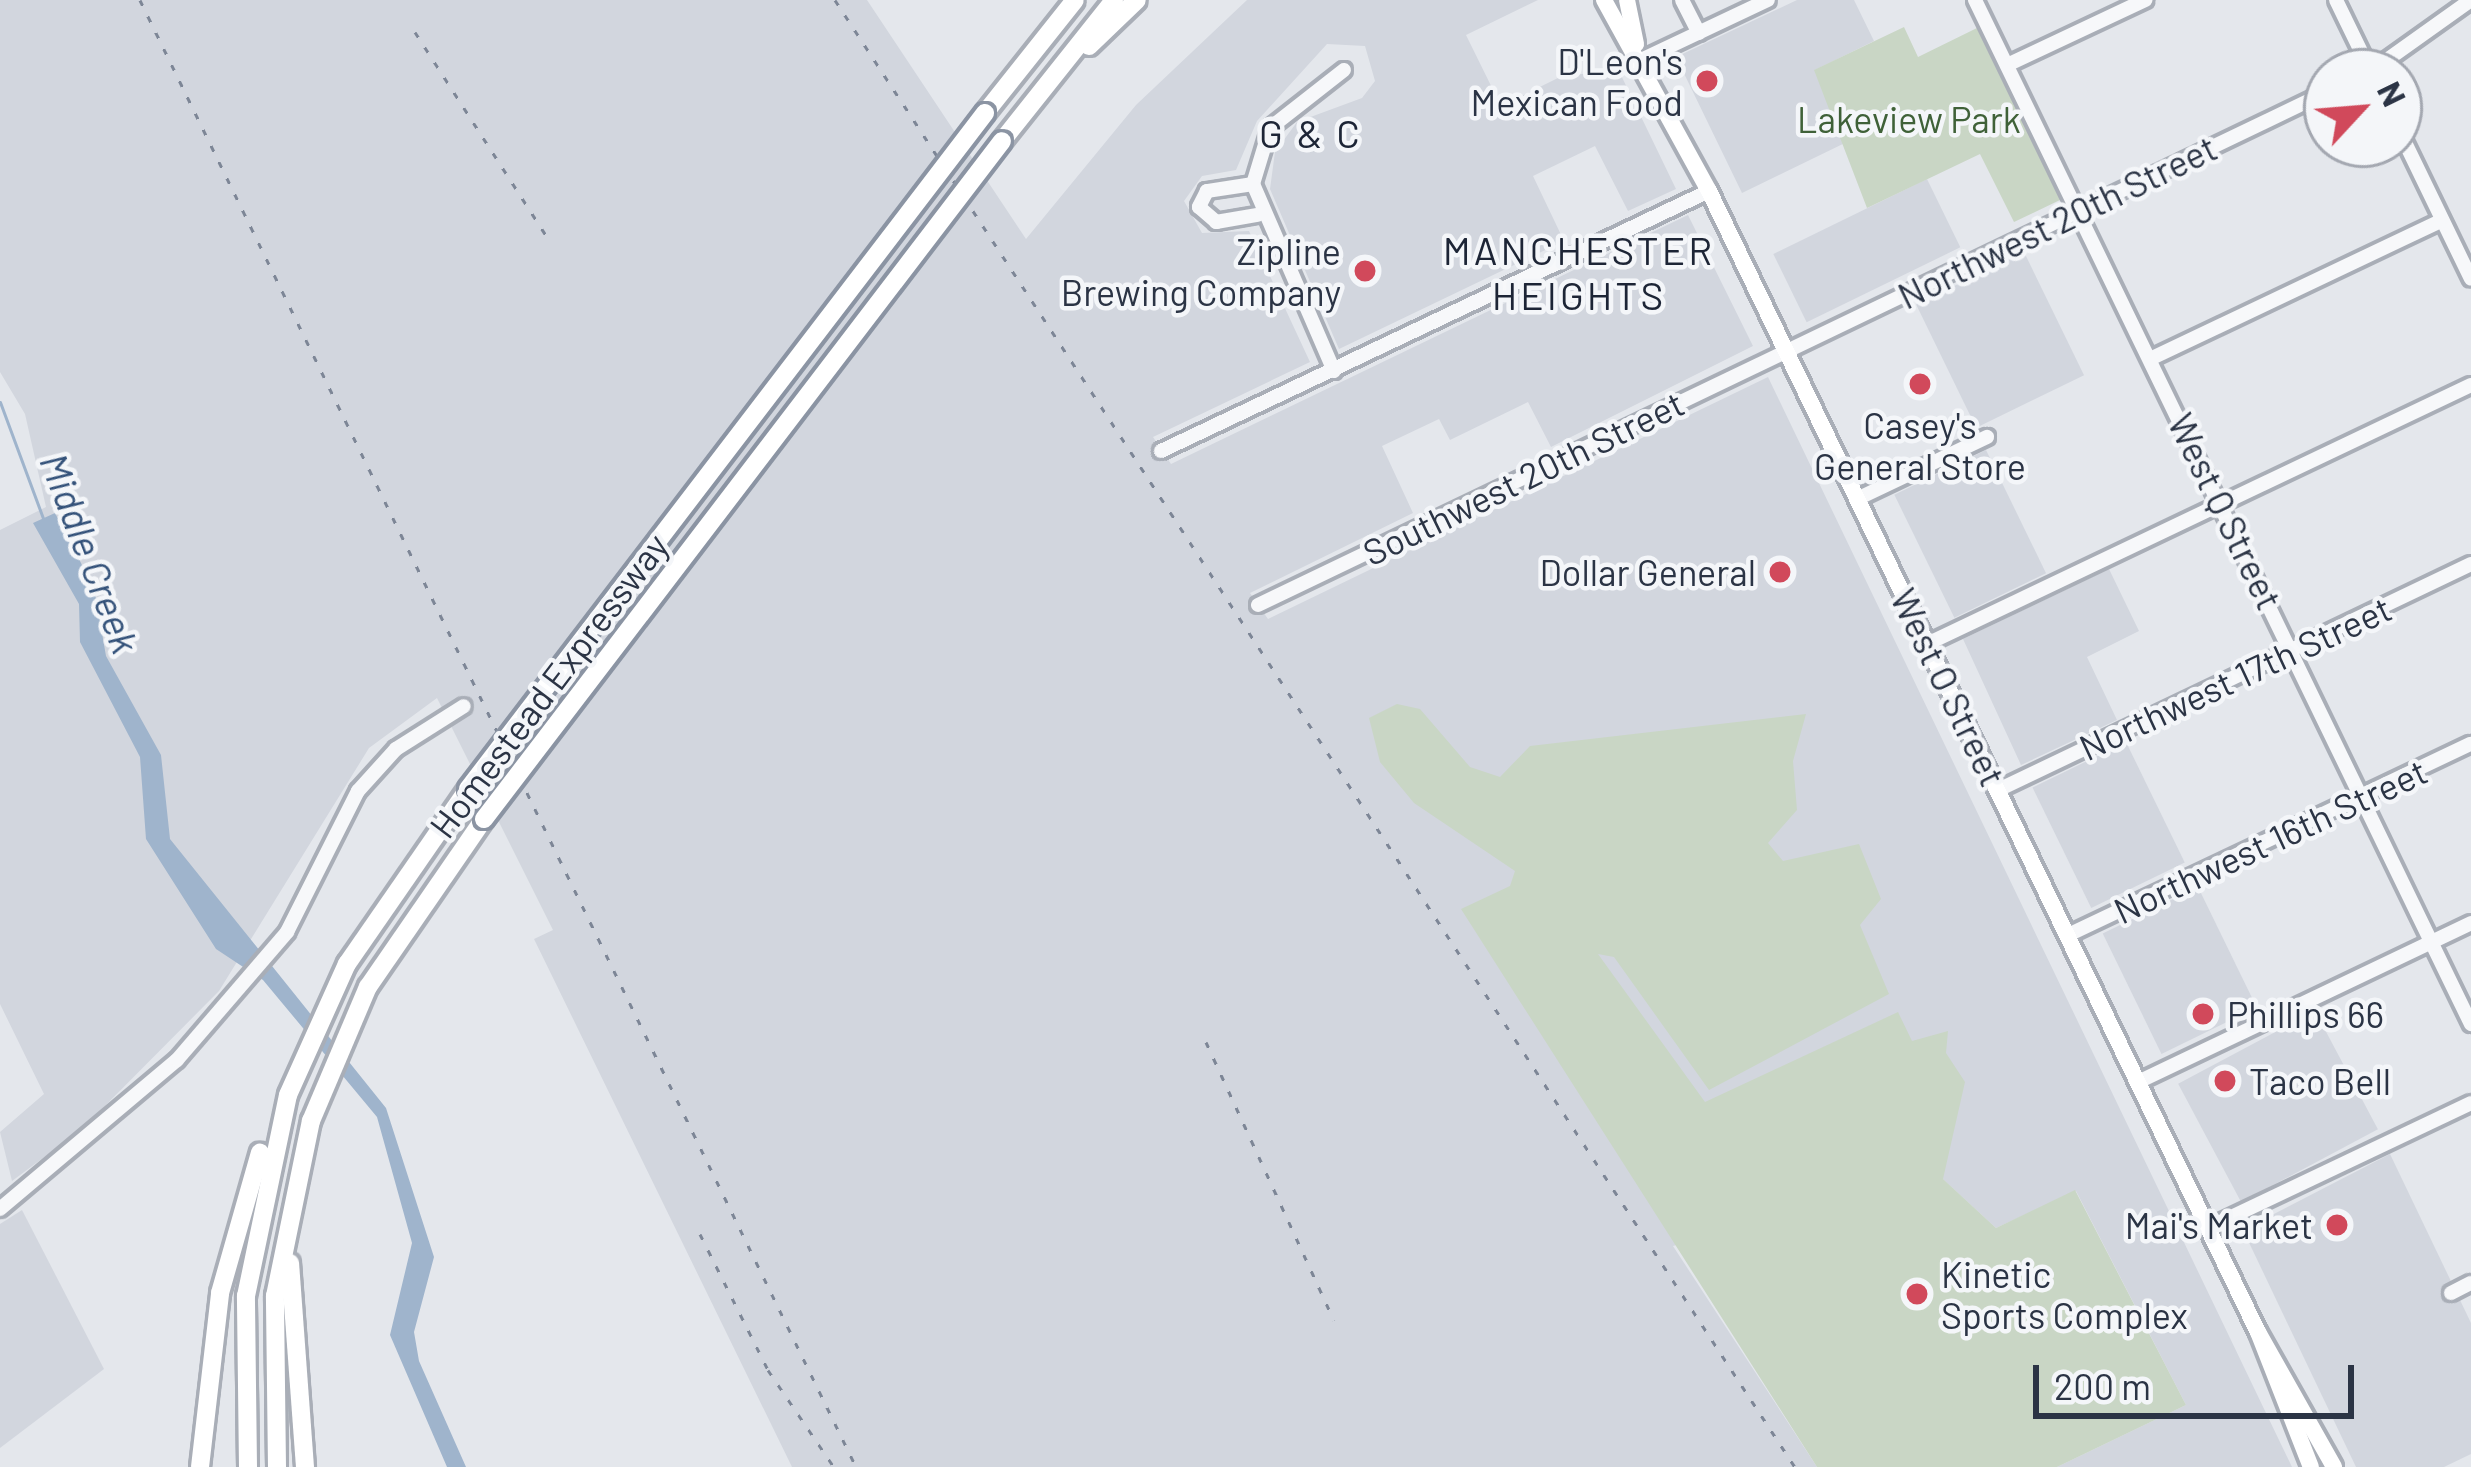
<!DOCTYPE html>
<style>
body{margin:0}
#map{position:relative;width:2471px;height:1467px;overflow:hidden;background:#e4e7ec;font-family:Barlow,sans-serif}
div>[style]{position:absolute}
.built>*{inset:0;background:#d2d6de;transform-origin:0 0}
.green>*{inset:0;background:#c9d6c5}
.water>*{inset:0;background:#9fb4cc}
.stream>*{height:3px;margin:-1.5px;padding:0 1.5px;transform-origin:1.5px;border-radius:1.5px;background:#9fb4cc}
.roads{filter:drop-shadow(3px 0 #a9aeb7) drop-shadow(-3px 0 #a9aeb7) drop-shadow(0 3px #a9aeb7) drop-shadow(0 -3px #a9aeb7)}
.minor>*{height:14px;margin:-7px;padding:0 7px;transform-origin:7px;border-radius:7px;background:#f7f8fa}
.major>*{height:16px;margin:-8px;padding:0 8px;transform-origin:8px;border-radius:8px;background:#fff}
.highway>*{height:18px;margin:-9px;padding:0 9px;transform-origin:9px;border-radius:9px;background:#fff}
.rail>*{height:3px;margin-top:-1.5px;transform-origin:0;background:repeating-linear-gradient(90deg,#7d8696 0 6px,transparent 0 18px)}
.bridges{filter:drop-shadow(3px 0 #8b94a3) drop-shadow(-3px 0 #8b94a3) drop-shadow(0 3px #8b94a3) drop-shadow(0 -3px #8b94a3)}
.highway-bridge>*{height:18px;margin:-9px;padding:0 9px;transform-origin:9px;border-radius:9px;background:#fff}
.dots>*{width:33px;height:33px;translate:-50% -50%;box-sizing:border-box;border:6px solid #f4f6f9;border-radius:50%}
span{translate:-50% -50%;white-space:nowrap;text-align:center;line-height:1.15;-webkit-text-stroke:9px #f4f6f9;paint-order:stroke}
.poi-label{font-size:36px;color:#2b3445}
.right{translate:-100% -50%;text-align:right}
.left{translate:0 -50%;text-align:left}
.park-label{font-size:36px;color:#3f6138}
.street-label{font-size:36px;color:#2b3445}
.neighbourhood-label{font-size:39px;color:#1d2536;letter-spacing:3px}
.water-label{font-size:39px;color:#34527a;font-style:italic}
.north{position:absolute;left:2303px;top:48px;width:120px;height:120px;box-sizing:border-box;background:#f4f6f9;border:3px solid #a4a8b1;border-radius:50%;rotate:64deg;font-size:33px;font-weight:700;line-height:48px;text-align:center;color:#2b3445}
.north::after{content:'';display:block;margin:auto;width:42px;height:54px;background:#d1495b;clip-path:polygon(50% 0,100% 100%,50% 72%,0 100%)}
.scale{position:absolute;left:2033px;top:1365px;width:321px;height:54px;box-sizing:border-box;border:6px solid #2b3445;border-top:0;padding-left:15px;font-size:36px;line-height:42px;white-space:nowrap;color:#2b3445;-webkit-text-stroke:9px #f4f6f9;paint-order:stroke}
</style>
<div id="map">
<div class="built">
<i style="clip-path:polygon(0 0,867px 0,1026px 239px,1136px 105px,1247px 0,1538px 0,1466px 35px,1501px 106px,1560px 77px,1618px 69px,1676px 189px,1628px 211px,1595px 146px,1533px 176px,1564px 241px,1339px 349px,1270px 189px,1275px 152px,1297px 122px,1362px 98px,1375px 81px,1365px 46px,1327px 44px,1257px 121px,1236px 170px,1202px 176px,1184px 201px,1202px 233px,1249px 231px,1310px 362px,1153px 437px,1171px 464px,1688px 215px,1753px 346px,1551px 447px,1528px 402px,1450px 440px,1439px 419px,1382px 446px,1413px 513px,1250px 593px,1268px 619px,1768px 377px,2292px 1467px,2057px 1467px,2186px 1405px,2076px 1191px,1996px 1228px,1933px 1170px,1673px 1246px,1817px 1467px,792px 1467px,534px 939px,553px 930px,437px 698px,369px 748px,219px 991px,82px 1129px,12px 1181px,0 1132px,44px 1094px,0 1004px,0 530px,46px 507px,25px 414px,0 372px)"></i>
<i style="clip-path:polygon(1797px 0,1854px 0,1874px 41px,1815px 70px,1849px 141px,1742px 193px,1676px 57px)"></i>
<i style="left:1927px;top:179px;width:76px;height:171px;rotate:64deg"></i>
<i style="left:2024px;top:252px;width:137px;height:120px;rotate:64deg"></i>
<i style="left:1986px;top:450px;width:137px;height:102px;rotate:64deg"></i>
<i style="clip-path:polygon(2109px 569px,2139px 631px,2087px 657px,2117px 720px,2021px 765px,1963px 639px)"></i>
<i style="left:2126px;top:742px;width:134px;height:104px;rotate:64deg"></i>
<i style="left:2198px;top:887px;width:134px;height:106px;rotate:64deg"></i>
<i style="left:2315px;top:1011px;width:134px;height:155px;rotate:62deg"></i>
<i style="clip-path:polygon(2390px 1154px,2471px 1323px,2471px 1454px,2444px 1467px,2356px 1467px,2243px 1230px)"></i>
<i style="clip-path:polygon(22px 1210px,104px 1369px,0 1448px,0 1224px)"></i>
</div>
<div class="green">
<i style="clip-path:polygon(1904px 27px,1918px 57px,1977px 28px,2062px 199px,2014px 222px,1980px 154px,1867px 208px,1814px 70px)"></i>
<i style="clip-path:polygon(1397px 704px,1420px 709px,1470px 767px,1500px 777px,1530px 746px,1806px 714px,1793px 761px,1797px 810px,1768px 843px,1783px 861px,1859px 844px,1881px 899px,1860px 925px,1889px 994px,1709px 1090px,1614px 957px,1598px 954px,1705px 1102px,1898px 1012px,1912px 1041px,1948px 1031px,1946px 1053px,1965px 1082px,1943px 1179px,1996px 1228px,2075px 1190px,2186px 1405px,2057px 1467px,1817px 1467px,1461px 909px,1510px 886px,1515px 871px,1414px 803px,1380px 762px,1369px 718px)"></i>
</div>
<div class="water">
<i style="clip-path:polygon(55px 513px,94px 588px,106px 656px,161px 755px,170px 839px,386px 1108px,434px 1257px,414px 1332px,419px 1361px,466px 1467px,447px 1467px,390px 1335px,412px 1243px,377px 1117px,263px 980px,216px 949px,146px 839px,140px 757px,80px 642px,79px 604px,33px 523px)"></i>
</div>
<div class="stream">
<i style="left:0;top:402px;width:124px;rotate:69.7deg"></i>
</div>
<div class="roads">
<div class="minor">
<i style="left:1682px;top:0;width:37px;rotate:63deg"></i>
<i style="left:1975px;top:0;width:1138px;rotate:64.16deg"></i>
<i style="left:2336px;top:0;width:80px;rotate:64.1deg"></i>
<i style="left:1643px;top:59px;width:138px;rotate:-25.3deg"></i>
<i style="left:2007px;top:65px;width:153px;rotate:-25.2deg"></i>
<i style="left:2370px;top:72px;width:124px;rotate:-35.5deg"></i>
<i style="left:2399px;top:130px;width:165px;rotate:64.2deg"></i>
<i style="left:1253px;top:184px;width:47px;rotate:171.3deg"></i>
<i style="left:1207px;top:191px;width:18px;rotate:117deg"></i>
<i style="left:1199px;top:207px;width:23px;rotate:41deg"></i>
<i style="left:1216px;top:222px;width:42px;rotate:-9.7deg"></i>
<i style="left:2152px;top:358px;width:321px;rotate:-25.4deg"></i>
<i style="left:1334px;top:371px;width:204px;rotate:-113.4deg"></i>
<i style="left:1253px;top:184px;width:59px;rotate:-73.1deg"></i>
<i style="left:1270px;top:128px;width:94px;rotate:-38.1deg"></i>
<i style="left:1161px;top:451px;width:607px;rotate:-25.38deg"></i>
<i style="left:1859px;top:498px;width:142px;rotate:-25.5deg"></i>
<i style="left:1258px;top:605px;width:1186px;rotate:-25.64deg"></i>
<i style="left:1929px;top:643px;width:600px;rotate:-25.46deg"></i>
<i style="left:1998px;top:790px;width:524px;rotate:-25.54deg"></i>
<i style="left:2068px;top:935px;width:446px;rotate:-25.4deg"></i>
<i style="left:2138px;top:1082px;width:369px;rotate:-25.5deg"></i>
<i style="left:0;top:1209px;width:231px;rotate:-40.1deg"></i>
<i style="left:177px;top:1060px;width:169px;rotate:-49.3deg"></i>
<i style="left:287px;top:932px;width:158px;rotate:-63.3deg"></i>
<i style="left:358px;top:791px;width:57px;rotate:-47.9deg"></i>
<i style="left:396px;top:749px;width:80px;rotate:-32.3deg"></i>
<i style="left:2208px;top:1228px;width:291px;rotate:-25.4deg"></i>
<i style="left:2451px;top:1293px;width:22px;rotate:-27deg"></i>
</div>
<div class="major">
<i style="left:1604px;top:0;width:218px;rotate:61.2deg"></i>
<i style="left:1709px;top:191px;width:1266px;rotate:64.31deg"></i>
<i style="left:2258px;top:1332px;width:155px;rotate:60.6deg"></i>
<i style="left:1627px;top:0;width:45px;rotate:78.4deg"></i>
<i style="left:2258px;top:1332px;width:145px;rotate:68.6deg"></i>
</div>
<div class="highway">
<i style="left:1089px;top:46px;width:66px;rotate:-43.8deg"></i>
<i style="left:985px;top:113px;width:144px;rotate:-51.5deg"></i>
<i style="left:1002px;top:141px;width:180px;rotate:-51.5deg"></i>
<i style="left:290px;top:1263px;width:205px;rotate:85.8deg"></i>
<i style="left:200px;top:1467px;width:175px;rotate:-83.4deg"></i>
<i style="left:220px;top:1293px;width:146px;rotate:-74.1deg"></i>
<i style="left:248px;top:1467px;width:171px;rotate:-90.7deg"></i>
<i style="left:246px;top:1296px;width:205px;rotate:-78.2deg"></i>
<i style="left:288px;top:1095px;width:144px;rotate:-65.8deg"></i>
<i style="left:347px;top:964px;width:213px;rotate:-55.3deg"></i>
<i style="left:277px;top:1467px;width:171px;rotate:-90.7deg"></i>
<i style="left:275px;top:1296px;width:179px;rotate:-78.4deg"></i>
<i style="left:311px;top:1121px;width:146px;rotate:-67deg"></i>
<i style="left:368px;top:987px;width:204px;rotate:-55.4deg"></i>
</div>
</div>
<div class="rail">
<i style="left:140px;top:0;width:1632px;rotate:63.98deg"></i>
<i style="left:835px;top:0;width:1753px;rotate:56.8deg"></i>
<i style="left:415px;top:32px;width:244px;rotate:57.2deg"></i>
<i style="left:1206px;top:1042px;width:306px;rotate:65.3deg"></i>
<i style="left:700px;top:1234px;width:152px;rotate:63.4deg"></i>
<i style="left:768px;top:1370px;width:117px;rotate:55.8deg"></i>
</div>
<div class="bridges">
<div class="highway-bridge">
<i style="left:468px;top:789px;width:851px;rotate:-52.59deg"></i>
<i style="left:484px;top:819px;width:853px;rotate:-52.62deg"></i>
</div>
</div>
<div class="dots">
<i style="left:1707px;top:81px;background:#d1495b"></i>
<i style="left:1365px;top:271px;background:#d1495b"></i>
<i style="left:1920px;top:384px;background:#d1495b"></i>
<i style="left:1780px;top:572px;background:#d1495b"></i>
<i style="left:2203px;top:1014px;background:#d1495b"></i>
<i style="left:2225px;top:1081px;background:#d1495b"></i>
<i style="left:2337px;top:1225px;background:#d1495b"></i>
<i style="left:1917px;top:1294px;background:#d1495b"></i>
</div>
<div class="poi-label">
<span class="right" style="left:1683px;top:81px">D'Leon's<br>Mexican Food</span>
<span class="right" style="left:1341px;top:271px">Zipline<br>Brewing Company</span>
<span style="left:1920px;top:445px">Casey's<br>General Store</span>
<span class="right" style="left:1756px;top:572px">Dollar General</span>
<span class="left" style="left:2227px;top:1014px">Phillips 66</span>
<span class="left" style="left:2249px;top:1081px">Taco Bell</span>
<span class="right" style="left:2313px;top:1225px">Mai's Market</span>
<span class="left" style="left:1941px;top:1294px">Kinetic<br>Sports Complex</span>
</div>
<div class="park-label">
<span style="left:1909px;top:119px">Lakeview Park</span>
</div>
<div class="street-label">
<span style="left:2057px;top:221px;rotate:-26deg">Northwest 20th Street</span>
<span style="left:1523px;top:477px;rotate:-26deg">Southwest 20th Street</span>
<span style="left:2226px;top:511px;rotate:64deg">West Q Street</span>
<span style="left:2235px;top:677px;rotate:-25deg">Northwest 17th Street</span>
<span style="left:548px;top:685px;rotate:-53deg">Homestead Expressway</span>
<span style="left:1949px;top:687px;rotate:64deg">West O Street</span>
<span style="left:2270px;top:840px;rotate:-25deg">Northwest 16th Street</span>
</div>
<div class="neighbourhood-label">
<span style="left:1311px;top:133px">G &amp; C</span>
<span style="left:1579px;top:273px">MANCHESTER<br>HEIGHTS</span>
</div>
<div class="water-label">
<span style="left:90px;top:553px;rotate:69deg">Middle Creek</span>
</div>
<div class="north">N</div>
<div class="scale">200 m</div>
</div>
